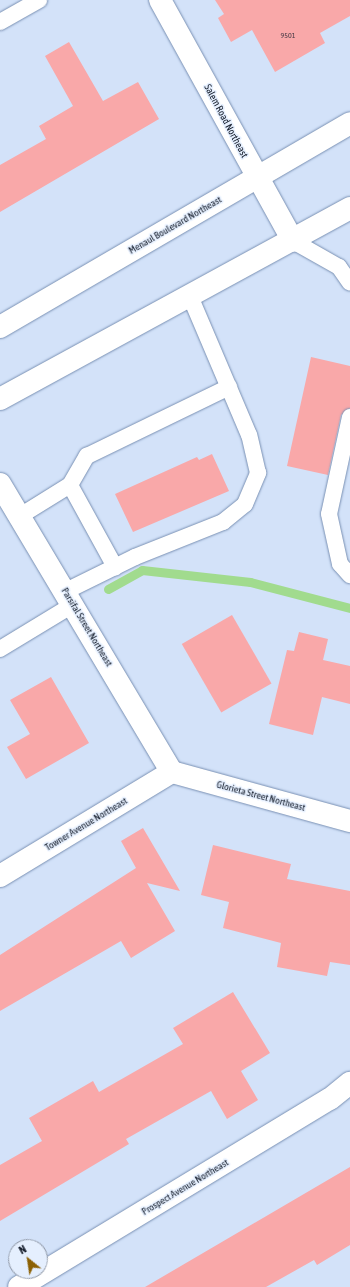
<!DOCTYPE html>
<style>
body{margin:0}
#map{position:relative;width:350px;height:1287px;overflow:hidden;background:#d3e2f9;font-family:"Asap Condensed",sans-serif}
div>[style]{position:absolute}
.stream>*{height:9px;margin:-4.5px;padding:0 4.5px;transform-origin:4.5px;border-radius:4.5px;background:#a1db8e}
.building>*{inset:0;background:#f9a8a9;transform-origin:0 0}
.roads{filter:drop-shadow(0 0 1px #7990b3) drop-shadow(0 0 1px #7990b3)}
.lane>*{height:16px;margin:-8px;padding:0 8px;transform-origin:8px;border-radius:8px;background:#fff}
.street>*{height:22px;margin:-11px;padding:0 11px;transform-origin:11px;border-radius:11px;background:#fff}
.secondary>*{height:22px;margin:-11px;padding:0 11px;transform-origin:11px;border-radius:11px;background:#fff}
span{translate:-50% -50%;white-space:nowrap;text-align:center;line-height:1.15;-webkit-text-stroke:3px #e5effe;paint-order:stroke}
.number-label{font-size:8px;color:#4b3d48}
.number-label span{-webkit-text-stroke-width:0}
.street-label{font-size:10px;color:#111927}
.north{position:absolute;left:8px;top:1239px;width:40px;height:40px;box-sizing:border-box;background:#e5effe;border:1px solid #9099a8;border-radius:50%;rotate:330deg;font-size:11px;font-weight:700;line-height:16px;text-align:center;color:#111927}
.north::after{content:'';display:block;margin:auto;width:14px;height:18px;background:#8c6104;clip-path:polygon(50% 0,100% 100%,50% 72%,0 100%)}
</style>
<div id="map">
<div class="stream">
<div style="left:108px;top:589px;width:39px;rotate:-29deg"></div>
<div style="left:142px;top:570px;width:109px;rotate:6.3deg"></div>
<div style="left:250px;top:582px;width:103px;rotate:14.6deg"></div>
</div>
<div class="building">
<div style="clip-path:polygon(215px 0,350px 0,350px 16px,320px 33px,325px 43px,275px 72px,252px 30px,231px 42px,218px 18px,224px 14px)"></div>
<div style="clip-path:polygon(69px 42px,103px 101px,138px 82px,159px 119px,0 212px,0 165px,46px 139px,39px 126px,73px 106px,45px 56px)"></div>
<div style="clip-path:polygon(311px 357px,350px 366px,350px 408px,341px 415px,328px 475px,287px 466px)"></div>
<div style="clip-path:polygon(212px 454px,229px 491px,133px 532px,115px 494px,197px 457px,199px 460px)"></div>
<div style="left:232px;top:615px;width:79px;height:58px;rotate:60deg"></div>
<div style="clip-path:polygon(299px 632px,328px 639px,323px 660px,350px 666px,350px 704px,322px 697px,313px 735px,269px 724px,287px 650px,294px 651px)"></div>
<div style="clip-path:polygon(51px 677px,89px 743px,26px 779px,7px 747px,30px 734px,10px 700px)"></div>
<div style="clip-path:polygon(143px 828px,180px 891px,147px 883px,175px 931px,131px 958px,121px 941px,0 1011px,0 955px,136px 868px,121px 841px)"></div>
<div style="clip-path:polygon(213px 845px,291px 864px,287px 879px,350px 891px,350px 965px,330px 962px,327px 976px,277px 967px,281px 943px,223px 928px,229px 902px,201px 895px)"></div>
<div style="clip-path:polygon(233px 992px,270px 1053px,241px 1071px,258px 1100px,227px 1119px,211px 1091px,126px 1139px,129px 1144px,0 1221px,0 1165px,42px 1141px,29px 1118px,93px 1081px,99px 1092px,183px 1044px,173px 1028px)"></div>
<div style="clip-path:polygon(350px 1167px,350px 1245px,317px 1265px,314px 1260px,266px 1287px,145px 1287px)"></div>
</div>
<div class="roads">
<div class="lane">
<div style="left:0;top:22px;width:45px;rotate:-29.4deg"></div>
<div style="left:293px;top:241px;width:53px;rotate:29.5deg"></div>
<div style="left:339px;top:267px;width:19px;rotate:55deg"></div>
<div style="left:350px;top:417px;width:99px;rotate:102.2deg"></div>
<div style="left:329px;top:514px;width:51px;rotate:77.6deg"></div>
<div style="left:340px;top:564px;width:15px;rotate:48deg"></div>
<div style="left:70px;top:485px;width:94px;rotate:61.2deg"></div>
<div style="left:20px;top:516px;width:59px;rotate:-31.8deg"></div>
<div style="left:70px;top:485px;width:34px;rotate:-60deg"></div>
<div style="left:87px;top:456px;width:158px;rotate:-25.9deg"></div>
<div style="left:66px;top:591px;width:77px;rotate:-26.2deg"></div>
<div style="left:135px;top:557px;width:95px;rotate:-21.7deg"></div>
<div style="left:223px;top:522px;width:28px;rotate:-39deg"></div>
<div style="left:245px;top:504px;width:34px;rotate:-67deg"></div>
<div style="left:258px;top:473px;width:39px;rotate:-103deg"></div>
<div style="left:249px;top:435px;width:151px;rotate:-113deg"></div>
<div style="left:0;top:649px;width:87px;rotate:-31.3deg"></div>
</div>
<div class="street">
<div style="left:160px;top:0;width:275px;rotate:61.1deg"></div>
<div style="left:0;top:484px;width:335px;rotate:59.2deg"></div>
<div style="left:172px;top:772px;width:185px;rotate:15.4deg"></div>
<div style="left:0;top:876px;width:201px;rotate:-31.2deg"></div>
<div style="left:19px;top:1287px;width:363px;rotate:-31.2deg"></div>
<div style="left:330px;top:1099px;width:26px;rotate:-39deg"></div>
</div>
<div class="secondary">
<div style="left:0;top:327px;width:405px;rotate:-30.2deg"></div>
<div style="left:0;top:399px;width:399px;rotate:-28.6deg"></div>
</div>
</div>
<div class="number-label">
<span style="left:288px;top:36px">9501</span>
</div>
<div class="street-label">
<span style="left:226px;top:121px;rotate:62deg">Salem Road Northeast</span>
<span style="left:175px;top:225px;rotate:-30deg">Menaul Boulevard Northeast</span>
<span style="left:87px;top:627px;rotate:59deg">Parsifal Street Northeast</span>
<span style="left:261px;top:796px;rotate:15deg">Glorieta Street Northeast</span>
<span style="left:86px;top:824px;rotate:-31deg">Towner Avenue Northeast</span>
<span style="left:185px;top:1187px;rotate:-31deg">Prospect Avenue Northeast</span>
</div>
<div class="north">N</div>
</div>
